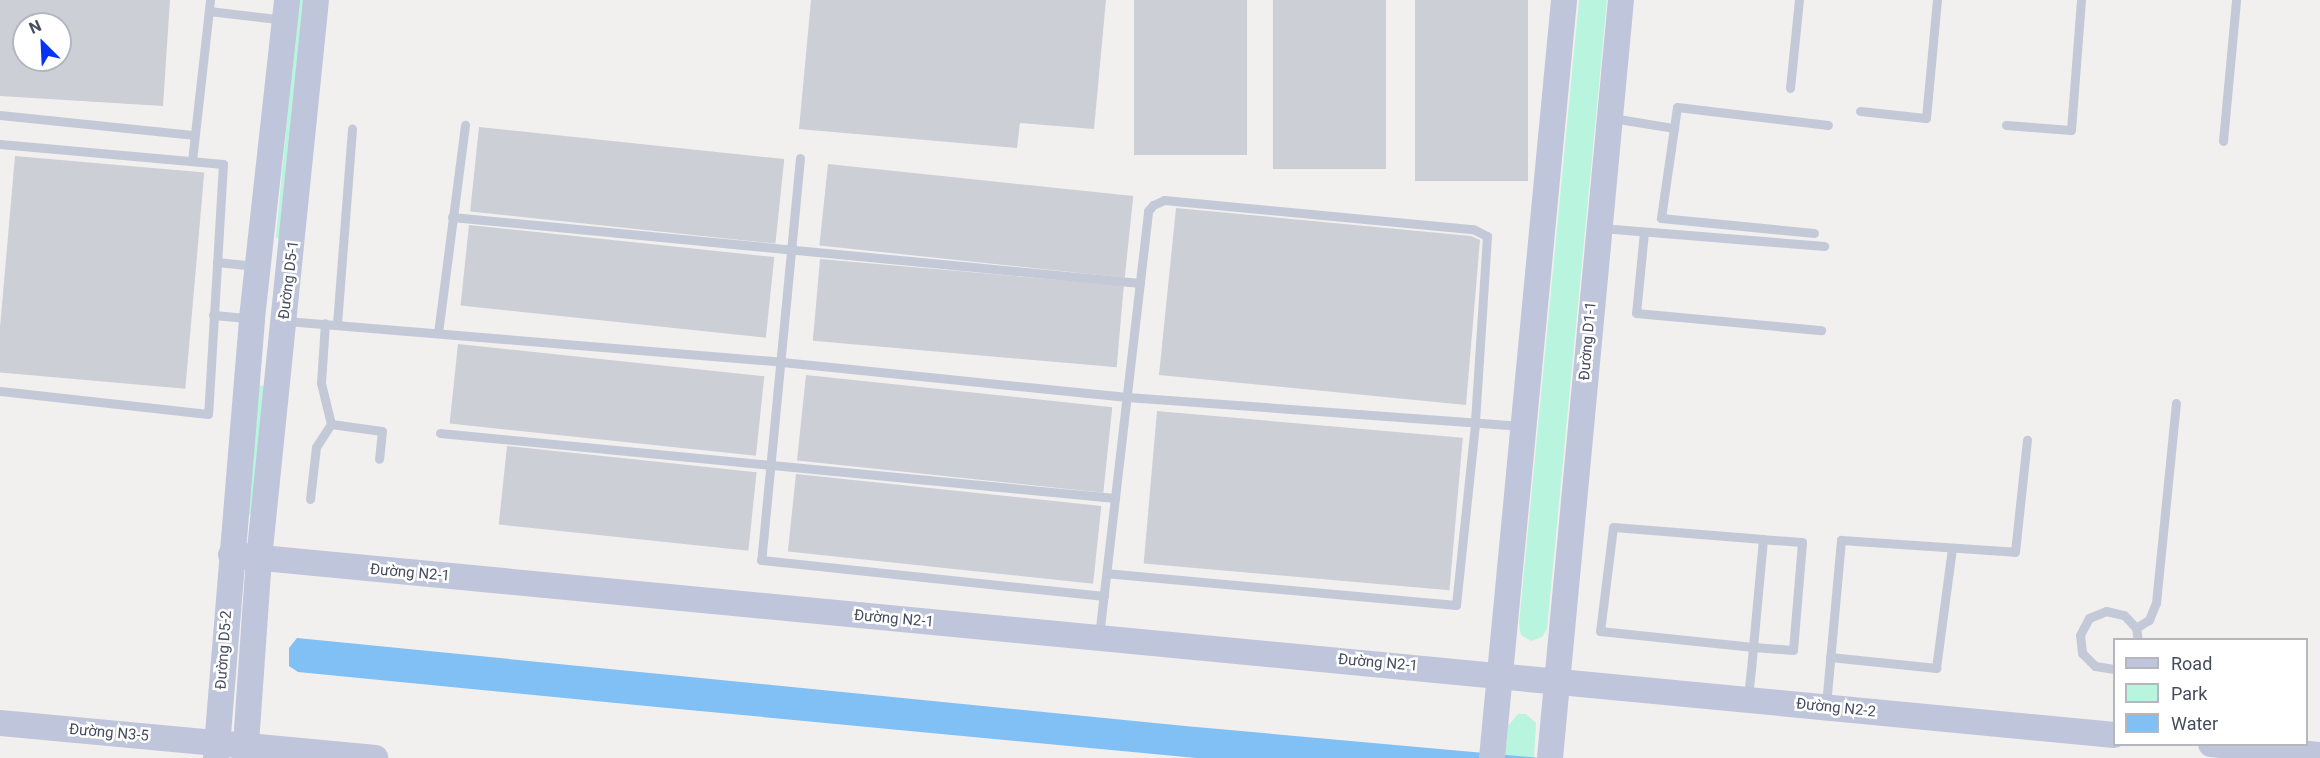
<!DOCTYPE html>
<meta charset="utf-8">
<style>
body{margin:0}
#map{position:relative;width:2320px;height:758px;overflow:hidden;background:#f2efef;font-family:Roboto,sans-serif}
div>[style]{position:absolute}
.green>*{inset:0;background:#b9f4de;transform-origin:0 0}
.water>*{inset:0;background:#81c0f5}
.building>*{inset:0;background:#cdcfd7;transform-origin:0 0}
.lane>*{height:9px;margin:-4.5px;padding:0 4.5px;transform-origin:4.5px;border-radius:4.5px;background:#c4c9d8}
.secondary>*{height:26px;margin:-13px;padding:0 13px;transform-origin:13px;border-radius:13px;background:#bfc5da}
span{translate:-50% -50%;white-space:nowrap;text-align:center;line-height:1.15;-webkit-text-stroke:5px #fff;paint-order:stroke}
.street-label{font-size:15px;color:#454c5e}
.legend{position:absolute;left:2113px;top:638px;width:195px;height:108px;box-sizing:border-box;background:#fff;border:2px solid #b5b7bf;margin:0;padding:8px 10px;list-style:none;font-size:18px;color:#454c5e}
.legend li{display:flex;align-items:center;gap:12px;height:30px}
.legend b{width:30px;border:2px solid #b5b7bf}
.north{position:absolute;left:12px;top:12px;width:60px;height:60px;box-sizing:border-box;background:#fff;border:2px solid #b5b7bf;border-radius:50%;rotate:336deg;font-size:16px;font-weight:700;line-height:24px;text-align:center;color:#454c5e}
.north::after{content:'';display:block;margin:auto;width:21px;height:27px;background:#0633f4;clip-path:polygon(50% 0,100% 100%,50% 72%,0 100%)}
</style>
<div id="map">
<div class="green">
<div style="clip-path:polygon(298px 0,307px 0,280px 240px,276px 237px)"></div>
<div style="clip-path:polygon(1579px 0,1607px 0,1547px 629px,1542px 637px,1531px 641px,1521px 635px,1519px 624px)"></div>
<div style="left:265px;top:386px;width:129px;height:6px;rotate:95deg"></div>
<div style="clip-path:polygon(1518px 714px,1526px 714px,1536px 723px,1534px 758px,1505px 758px,1508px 726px)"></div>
</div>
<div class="water">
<div style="clip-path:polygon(297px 638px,1185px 726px,1541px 758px,1196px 758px,657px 707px,298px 672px,289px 666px,289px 648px)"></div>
</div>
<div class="building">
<div style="clip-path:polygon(evenodd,0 0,170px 0,163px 106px,0 96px,0 0,24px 24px,60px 24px,60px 60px,24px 60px,24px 24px)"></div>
<div style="clip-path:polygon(811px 0,1106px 0,1094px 129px,1020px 123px,1017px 148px,799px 129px)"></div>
<div style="left:1134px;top:0;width:113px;height:155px"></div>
<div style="left:1273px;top:0;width:113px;height:169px"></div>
<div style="left:1415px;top:0;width:113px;height:181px"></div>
<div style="left:479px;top:127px;width:307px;height:85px;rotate:6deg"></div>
<div style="left:15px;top:156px;width:190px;height:217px;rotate:5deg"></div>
<div style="left:828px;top:164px;width:307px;height:82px;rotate:6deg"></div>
<div style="clip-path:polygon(1176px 208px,1471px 236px,1480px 240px,1466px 405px,1159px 375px)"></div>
<div style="left:469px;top:225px;width:307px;height:81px;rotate:6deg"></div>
<div style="left:820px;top:259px;width:305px;height:82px;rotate:5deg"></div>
<div style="left:458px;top:344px;width:308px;height:80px;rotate:6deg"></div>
<div style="left:806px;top:375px;width:308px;height:86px;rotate:6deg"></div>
<div style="left:1157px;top:411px;width:307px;height:153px;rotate:5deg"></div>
<div style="left:507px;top:446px;width:251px;height:79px;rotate:6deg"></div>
<div style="left:796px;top:474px;width:307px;height:78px;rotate:6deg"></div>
</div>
<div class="lane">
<div style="left:209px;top:11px;width:76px;rotate:6.8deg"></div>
<div style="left:1790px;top:88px;width:88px;rotate:-84.2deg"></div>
<div style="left:1860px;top:111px;width:66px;rotate:6.1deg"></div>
<div style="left:1926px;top:118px;width:119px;rotate:-84.7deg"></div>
<div style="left:0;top:115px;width:196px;rotate:5.9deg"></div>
<div style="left:1612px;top:118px;width:63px;rotate:9.2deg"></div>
<div style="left:2006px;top:125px;width:65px;rotate:4.4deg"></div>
<div style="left:2071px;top:130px;width:130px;rotate:-85.6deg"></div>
<div style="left:2223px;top:141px;width:142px;rotate:-84.7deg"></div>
<div style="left:0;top:144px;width:224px;rotate:5.1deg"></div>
<div style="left:223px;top:164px;width:250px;rotate:93.4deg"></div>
<div style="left:208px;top:414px;width:209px;rotate:-173.7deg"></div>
<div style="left:800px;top:158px;width:404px;rotate:95.5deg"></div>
<div style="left:761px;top:560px;width:345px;rotate:6deg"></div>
<div style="left:192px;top:161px;width:162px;rotate:-83.6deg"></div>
<div style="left:452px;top:217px;width:691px;rotate:5.48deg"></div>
<div style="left:1601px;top:228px;width:224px;rotate:4.6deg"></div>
<div style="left:1644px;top:232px;width:81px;rotate:95.6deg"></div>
<div style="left:1636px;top:313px;width:186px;rotate:5.3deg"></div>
<div style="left:1814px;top:233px;width:154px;rotate:-174.4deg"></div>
<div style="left:1661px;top:218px;width:112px;rotate:-81.8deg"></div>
<div style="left:1677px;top:107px;width:152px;rotate:6.8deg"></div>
<div style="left:217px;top:262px;width:39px;rotate:6deg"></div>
<div style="left:213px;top:315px;width:37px;rotate:5deg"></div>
<div style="left:286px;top:321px;width:498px;rotate:4.7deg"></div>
<div style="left:782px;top:362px;width:347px;rotate:5.8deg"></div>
<div style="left:1127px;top:397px;width:396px;rotate:4.2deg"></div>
<div style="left:337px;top:324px;width:196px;rotate:-85.6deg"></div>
<div style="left:438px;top:333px;width:210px;rotate:-82.6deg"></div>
<div style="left:331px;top:424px;width:51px;rotate:7.8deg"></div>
<div style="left:382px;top:431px;width:28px;rotate:96deg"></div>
<div style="left:440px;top:433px;width:678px;rotate:5.5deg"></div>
<div style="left:310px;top:499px;width:52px;rotate:-83.4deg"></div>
<div style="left:316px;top:447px;width:27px;rotate:-57deg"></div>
<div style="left:331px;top:424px;width:42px;rotate:-103.7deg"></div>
<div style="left:321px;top:383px;width:60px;rotate:-86.2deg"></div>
<div style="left:2136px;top:628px;width:15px;rotate:-32deg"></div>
<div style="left:2149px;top:620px;width:18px;rotate:-68deg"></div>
<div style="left:2156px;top:603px;width:201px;rotate:-84.3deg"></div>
<div style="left:1099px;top:636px;width:428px;rotate:-83.4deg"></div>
<div style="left:1148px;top:211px;width:8px;rotate:-50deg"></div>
<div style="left:1153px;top:205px;width:12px;rotate:-24deg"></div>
<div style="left:1164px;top:200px;width:310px;rotate:5.4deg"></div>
<div style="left:1473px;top:229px;width:16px;rotate:27deg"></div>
<div style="left:1487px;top:236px;width:188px;rotate:93.7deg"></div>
<div style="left:1475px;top:424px;width:182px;rotate:96deg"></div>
<div style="left:1456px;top:605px;width:350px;rotate:-174.8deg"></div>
<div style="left:1830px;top:657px;width:107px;rotate:5.9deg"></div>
<div style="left:1936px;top:668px;width:121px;rotate:-82.4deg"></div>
<div style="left:2114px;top:669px;width:19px;rotate:-171deg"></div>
<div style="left:2095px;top:666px;width:18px;rotate:-135deg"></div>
<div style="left:2082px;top:653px;width:18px;rotate:-96deg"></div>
<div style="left:2080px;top:635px;width:19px;rotate:-62deg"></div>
<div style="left:2089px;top:618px;width:18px;rotate:-22deg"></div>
<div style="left:2106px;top:611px;width:18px;rotate:13deg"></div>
<div style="left:2124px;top:615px;width:18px;rotate:47deg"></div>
<div style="left:2136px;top:628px;width:12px;rotate:81deg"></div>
<div style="left:1748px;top:697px;width:27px;rotate:-84deg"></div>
<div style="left:1751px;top:670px;width:23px;rotate:-85deg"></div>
<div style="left:1753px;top:647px;width:108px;rotate:-84.7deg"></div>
<div style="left:1763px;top:539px;width:150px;rotate:-175.4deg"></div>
<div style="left:1613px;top:527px;width:105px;rotate:97.1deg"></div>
<div style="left:1600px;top:631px;width:154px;rotate:6deg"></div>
<div style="left:1753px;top:647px;width:40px;rotate:4.3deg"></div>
<div style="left:1793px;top:650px;width:108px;rotate:-85.2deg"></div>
<div style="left:1802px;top:542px;width:39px;rotate:-176deg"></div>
<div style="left:1826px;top:705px;width:166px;rotate:-84.8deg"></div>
<div style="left:1841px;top:540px;width:174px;rotate:3.9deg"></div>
<div style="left:2015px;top:552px;width:113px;rotate:-83.9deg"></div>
</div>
<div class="secondary">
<div style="left:231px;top:555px;width:1892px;rotate:5.46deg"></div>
<div style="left:0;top:723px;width:377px;rotate:5.3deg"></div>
<div style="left:2211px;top:744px;width:110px;rotate:5.8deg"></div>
<div style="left:216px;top:758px;width:441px;rotate:-85.3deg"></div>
<div style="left:252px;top:318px;width:320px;rotate:-83.7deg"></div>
<div style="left:245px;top:758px;width:199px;rotate:-86deg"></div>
<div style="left:259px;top:559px;width:562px;rotate:-84.18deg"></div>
<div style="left:1492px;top:758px;width:761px;rotate:-84.57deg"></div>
<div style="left:1550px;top:758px;width:761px;rotate:-84.65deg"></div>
</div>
<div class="street-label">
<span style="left:289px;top:280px;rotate:-83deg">Đường D5-1</span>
<span style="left:1588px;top:341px;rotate:-85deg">Đường D1-1</span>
<span style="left:410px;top:573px;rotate:5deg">Đường N2-1</span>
<span style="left:894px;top:619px;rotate:5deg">Đường N2-1</span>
<span style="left:224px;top:650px;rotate:-86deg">Đường D5-2</span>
<span style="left:1378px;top:663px;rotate:5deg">Đường N2-1</span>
<span style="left:1836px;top:708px;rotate:6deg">Đường N2-2</span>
<span style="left:109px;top:733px;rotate:5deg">Đường N3-5</span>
</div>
<ul class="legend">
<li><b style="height:8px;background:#bfc5da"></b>Road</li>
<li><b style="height:16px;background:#b9f4de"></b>Park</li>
<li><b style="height:16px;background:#81c0f5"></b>Water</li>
</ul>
<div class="north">N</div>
</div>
